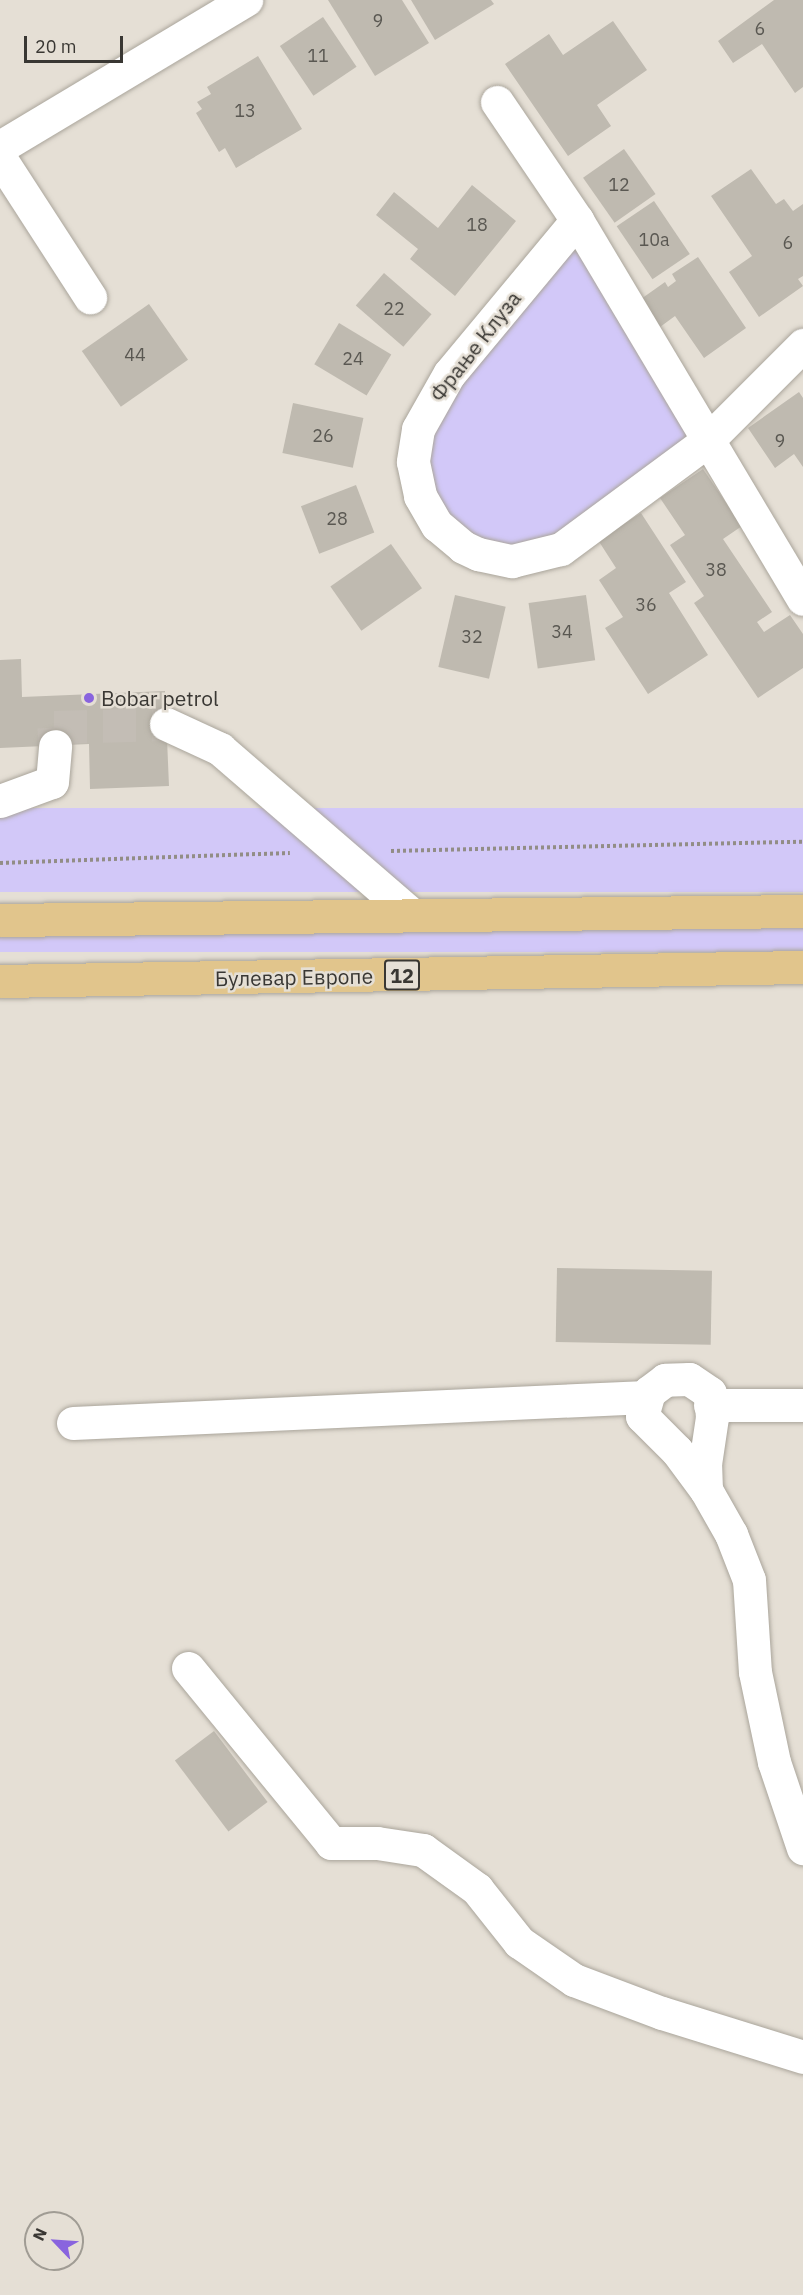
<!DOCTYPE html>
<meta charset="utf-8">
<style>
body{margin:0}
#map{position:relative;width:803px;height:2295px;overflow:hidden;background:#e5dfd5;font-family:"IBM Plex Sans",sans-serif}
div>[style]{position:absolute}
.green>*{inset:0;background:#d2c8f8;transform-origin:0 0}
.building>*{inset:0;background:#bfbab0;transform-origin:0 0}
.minor-tunnel>*{height:33px;margin-top:-16.5px;transform-origin:0;background:repeating-linear-gradient(90deg,#c3bdb5 0 33px,transparent 0 49px)}
.path>*{height:4px;margin-top:-2px;transform-origin:0;background:repeating-linear-gradient(90deg,#928d86 0 3px,transparent 0 6px)}
.roads{filter:drop-shadow(0 0 2px #aaa59b) drop-shadow(0 0 2px #aaa59b)}
.minor>*{height:33px;margin:-16.5px;padding:0 16.5px;transform-origin:16.5px;border-radius:16.5px;background:#fff}
.major>*{height:33px;margin:-16.5px;padding:0 16.5px;transform-origin:16.5px;border-radius:16.5px;background:#e1c58c}
.dots>*{width:16px;height:16px;translate:-50% -50%;box-sizing:border-box;border:3px solid #e5dfd5;border-radius:50%}
span{translate:-50% -50%;white-space:nowrap;text-align:center;line-height:1.15;-webkit-text-stroke:5px #e5dfd5;paint-order:stroke}
.number-label{font-size:18px;color:#5a5852}
.number-label span{-webkit-text-stroke-width:0}
.shield-label span{padding:2px 4px;background:#e5dfd5;border:2px solid;border-radius:4px;-webkit-text-stroke-width:0}
.shield-label{font-size:20px;color:#393733;font-weight:700}
.street-label{font-size:21px;color:#393733}
.poi-label{font-size:21px;color:#393733}
.left{translate:0 -50%;text-align:left}
.north{position:absolute;left:24px;top:2211px;width:60px;height:60px;box-sizing:border-box;background:#e5dfd5;border:2px solid #a09c94;border-radius:50%;rotate:295deg;font-size:16px;font-weight:700;line-height:24px;text-align:center;color:#393733}
.north::after{content:'';display:block;margin:auto;width:21px;height:27px;background:#8964de;clip-path:polygon(50% 0,100% 100%,50% 72%,0 100%)}
.scale{position:absolute;left:24px;top:36px;width:99px;height:27px;box-sizing:border-box;border:3px solid #393733;border-top:0;padding-left:8px;font-size:18px;line-height:21px;white-space:nowrap;color:#393733;-webkit-text-stroke:4px #e5dfd5;paint-order:stroke}
</style>
<div id="map">
<div class="green">
<div style="clip-path:polygon(576px 221px,707px 441px,561px 549px,463px 547px,414px 445px)"></div>
<div style="left:803px;top:808px;width:84px;height:803px;rotate:90deg"></div>
<div style="left:803px;top:928px;width:24px;height:803px;rotate:90deg"></div>
</div>
<div class="building">
<div style="clip-path:polygon(328px 0,402px 0,429px 43px,375px 76px)"></div>
<div style="clip-path:polygon(411px 0,491px 0,494px 4px,435px 40px)"></div>
<div style="clip-path:polygon(774px 0,803px 0,803px 87px,795px 93px,762px 44px,733px 63px,718px 41px)"></div>
<div style="left:323px;top:17px;width:60px;height:52px;rotate:56deg"></div>
<div style="clip-path:polygon(613px 21px,647px 70px,597px 105px,611px 126px,568px 156px,505px 64px,549px 34px,563px 55px)"></div>
<div style="clip-path:polygon(258px 56px,302px 129px,236px 168px,225px 148px,219px 152px,196px 113px,202px 109px,197px 102px,211px 94px,207px 87px)"></div>
<div style="left:624px;top:149px;width:55px;height:50px;rotate:55deg"></div>
<div style="clip-path:polygon(751px 169px,776px 204px,784px 199px,793px 211px,803px 204px,803px 276px,798px 279px,803px 286px,759px 317px,729px 272px,752px 256px,711px 196px)"></div>
<div style="clip-path:polygon(472px 185px,516px 221px,455px 296px,410px 259px,418px 249px,376px 215px,394px 192px,438px 228px)"></div>
<div style="left:654px;top:201px;width:64px;height:45px;rotate:56deg"></div>
<div style="clip-path:polygon(698px 257px,746px 328px,704px 358px,675px 316px,660px 327px,641px 299px,665px 282px,668px 287px,676px 281px,672px 274px)"></div>
<div style="left:384px;top:273px;width:63px;height:43px;rotate:41deg"></div>
<div style="left:149px;top:304px;width:68px;height:82px;rotate:55deg"></div>
<div style="left:339px;top:323px;width:61px;height:48px;rotate:31deg"></div>
<div style="clip-path:polygon(799px 392px,803px 398px,803px 467px,794px 454px,775px 468px,748px 428px)"></div>
<div style="left:293px;top:403px;width:72px;height:51px;rotate:12deg"></div>
<div style="clip-path:polygon(703px 469px,742px 526px,723px 539px,772px 612px,757px 622px,764px 632px,790px 615px,803px 634px,803px 668px,758px 698px,694px 603px,704px 596px,670px 545px,685px 535px,660px 498px)"></div>
<div style="left:356px;top:485px;width:51px;height:59px;rotate:69deg"></div>
<div style="clip-path:polygon(641px 513px,686px 582px,669px 593px,708px 655px,648px 694px,605px 628px,623px 617px,599px 580px,616px 568px,598px 540px)"></div>
<div style="left:391px;top:544px;width:54px;height:74px;rotate:55deg"></div>
<div style="left:455px;top:595px;width:52px;height:74px;rotate:13deg"></div>
<div style="left:586px;top:595px;width:66px;height:58px;rotate:82deg"></div>
<div style="clip-path:polygon(21px 659px,22px 697px,165px 691px,169px 786px,90px 789px,89px 744px,0 748px,0 660px)"></div>
<div style="left:557px;top:1268px;width:155px;height:74px;rotate:1deg"></div>
<div style="left:214px;top:1731px;width:89px;height:49px;rotate:53deg"></div>
</div>
<div class="minor-tunnel">
<div style="left:55px;top:746px;width:19px;rotate:-93deg"></div>
<div style="left:54px;top:727px;width:112px;rotate:-1.5deg"></div>
</div>
<div class="path">
<div style="left:391px;top:851px;width:412px;rotate:-1.3deg"></div>
<div style="left:0;top:863px;width:290px;rotate:-2deg"></div>
</div>
<div class="roads">
<div class="minor">
<div style="left:497px;top:102px;width:143px;rotate:55.9deg"></div>
<div style="left:577px;top:220px;width:441px;rotate:59.2deg"></div>
<div style="left:0;top:147px;width:287px;rotate:-30.9deg"></div>
<div style="left:0;top:158px;width:166px;rotate:57.1deg"></div>
<div style="left:577px;top:220px;width:200px;rotate:129.7deg"></div>
<div style="left:449px;top:374px;width:63px;rotate:119.4deg"></div>
<div style="left:418px;top:429px;width:33px;rotate:99deg"></div>
<div style="left:413px;top:462px;width:35px;rotate:78deg"></div>
<div style="left:420px;top:496px;width:34px;rotate:60deg"></div>
<div style="left:437px;top:525px;width:34px;rotate:40deg"></div>
<div style="left:463px;top:547px;width:17px;rotate:25deg"></div>
<div style="left:478px;top:554px;width:35px;rotate:12deg"></div>
<div style="left:512px;top:561px;width:50px;rotate:-13.8deg"></div>
<div style="left:561px;top:549px;width:182px;rotate:-36.5deg"></div>
<div style="left:707px;top:441px;width:136px;rotate:-45deg"></div>
<div style="left:166px;top:724px;width:60px;rotate:24.8deg"></div>
<div style="left:220px;top:749px;width:252px;rotate:40.8deg"></div>
<div style="left:0;top:801px;width:55px;rotate:-20.1deg"></div>
<div style="left:52px;top:782px;width:36px;rotate:-85deg"></div>
<div style="left:710px;top:1405px;width:93px"></div>
<div style="left:73px;top:1423px;width:574px;rotate:-2.6deg"></div>
<div style="left:706px;top:1490px;width:26px;rotate:-92deg"></div>
<div style="left:705px;top:1464px;width:48px;rotate:-81.5deg"></div>
<div style="left:712px;top:1417px;width:24px;rotate:-95deg"></div>
<div style="left:710px;top:1393px;width:25px;rotate:-146deg"></div>
<div style="left:689px;top:1379px;width:24px;rotate:178deg"></div>
<div style="left:665px;top:1380px;width:20px;rotate:143deg"></div>
<div style="left:649px;top:1392px;width:25px;rotate:106deg"></div>
<div style="left:642px;top:1416px;width:49px;rotate:45deg"></div>
<div style="left:677px;top:1451px;width:49px;rotate:53.4deg"></div>
<div style="left:706px;top:1490px;width:51px;rotate:60.4deg"></div>
<div style="left:731px;top:1534px;width:49px;rotate:68.6deg"></div>
<div style="left:749px;top:1580px;width:92px;rotate:86.3deg"></div>
<div style="left:755px;top:1672px;width:92px;rotate:78.1deg"></div>
<div style="left:774px;top:1762px;width:91px;rotate:71.4deg"></div>
<div style="left:188px;top:1668px;width:226px;rotate:50.7deg"></div>
<div style="left:331px;top:1843px;width:46px"></div>
<div style="left:377px;top:1843px;width:47px;rotate:8.7deg"></div>
<div style="left:423px;top:1850px;width:67px;rotate:35.8deg"></div>
<div style="left:477px;top:1889px;width:68px;rotate:51.6deg"></div>
<div style="left:519px;top:1942px;width:67px;rotate:34.6deg"></div>
<div style="left:574px;top:1980px;width:94px;rotate:20.6deg"></div>
<div style="left:662px;top:2013px;width:148px;rotate:17.3deg"></div>
</div>
<div class="major">
<div style="left:0;top:920px;width:803px;rotate:-0.64deg"></div>
<div style="left:0;top:981px;width:803px;rotate:-1deg"></div>
</div>
</div>
<div class="dots">
<div style="left:89px;top:698px;background:#8964de"></div>
</div>
<div class="number-label">
<span style="left:378px;top:21px">9</span>
<span style="left:760px;top:29px">6</span>
<span style="left:318px;top:56px">11</span>
<span style="left:245px;top:111px">13</span>
<span style="left:619px;top:185px">12</span>
<span style="left:477px;top:225px">18</span>
<span style="left:654px;top:240px">10a</span>
<span style="left:788px;top:243px">6</span>
<span style="left:394px;top:309px">22</span>
<span style="left:135px;top:355px">44</span>
<span style="left:353px;top:359px">24</span>
<span style="left:323px;top:436px">26</span>
<span style="left:780px;top:441px">9</span>
<span style="left:337px;top:519px">28</span>
<span style="left:716px;top:570px">38</span>
<span style="left:646px;top:605px">36</span>
<span style="left:562px;top:632px">34</span>
<span style="left:472px;top:637px">32</span>
</div>
<div class="shield-label">
<span style="left:402px;top:975px">12</span>
</div>
<div class="street-label">
<span style="left:475px;top:346px;rotate:-52deg">Фрање Клуза</span>
<span style="left:294px;top:977px;rotate:-1deg">Булевар Европе</span>
</div>
<div class="poi-label">
<span class="left" style="left:101px;top:698px">Bobar petrol</span>
</div>
<div class="north">N</div>
<div class="scale">20 m</div>
</div>
